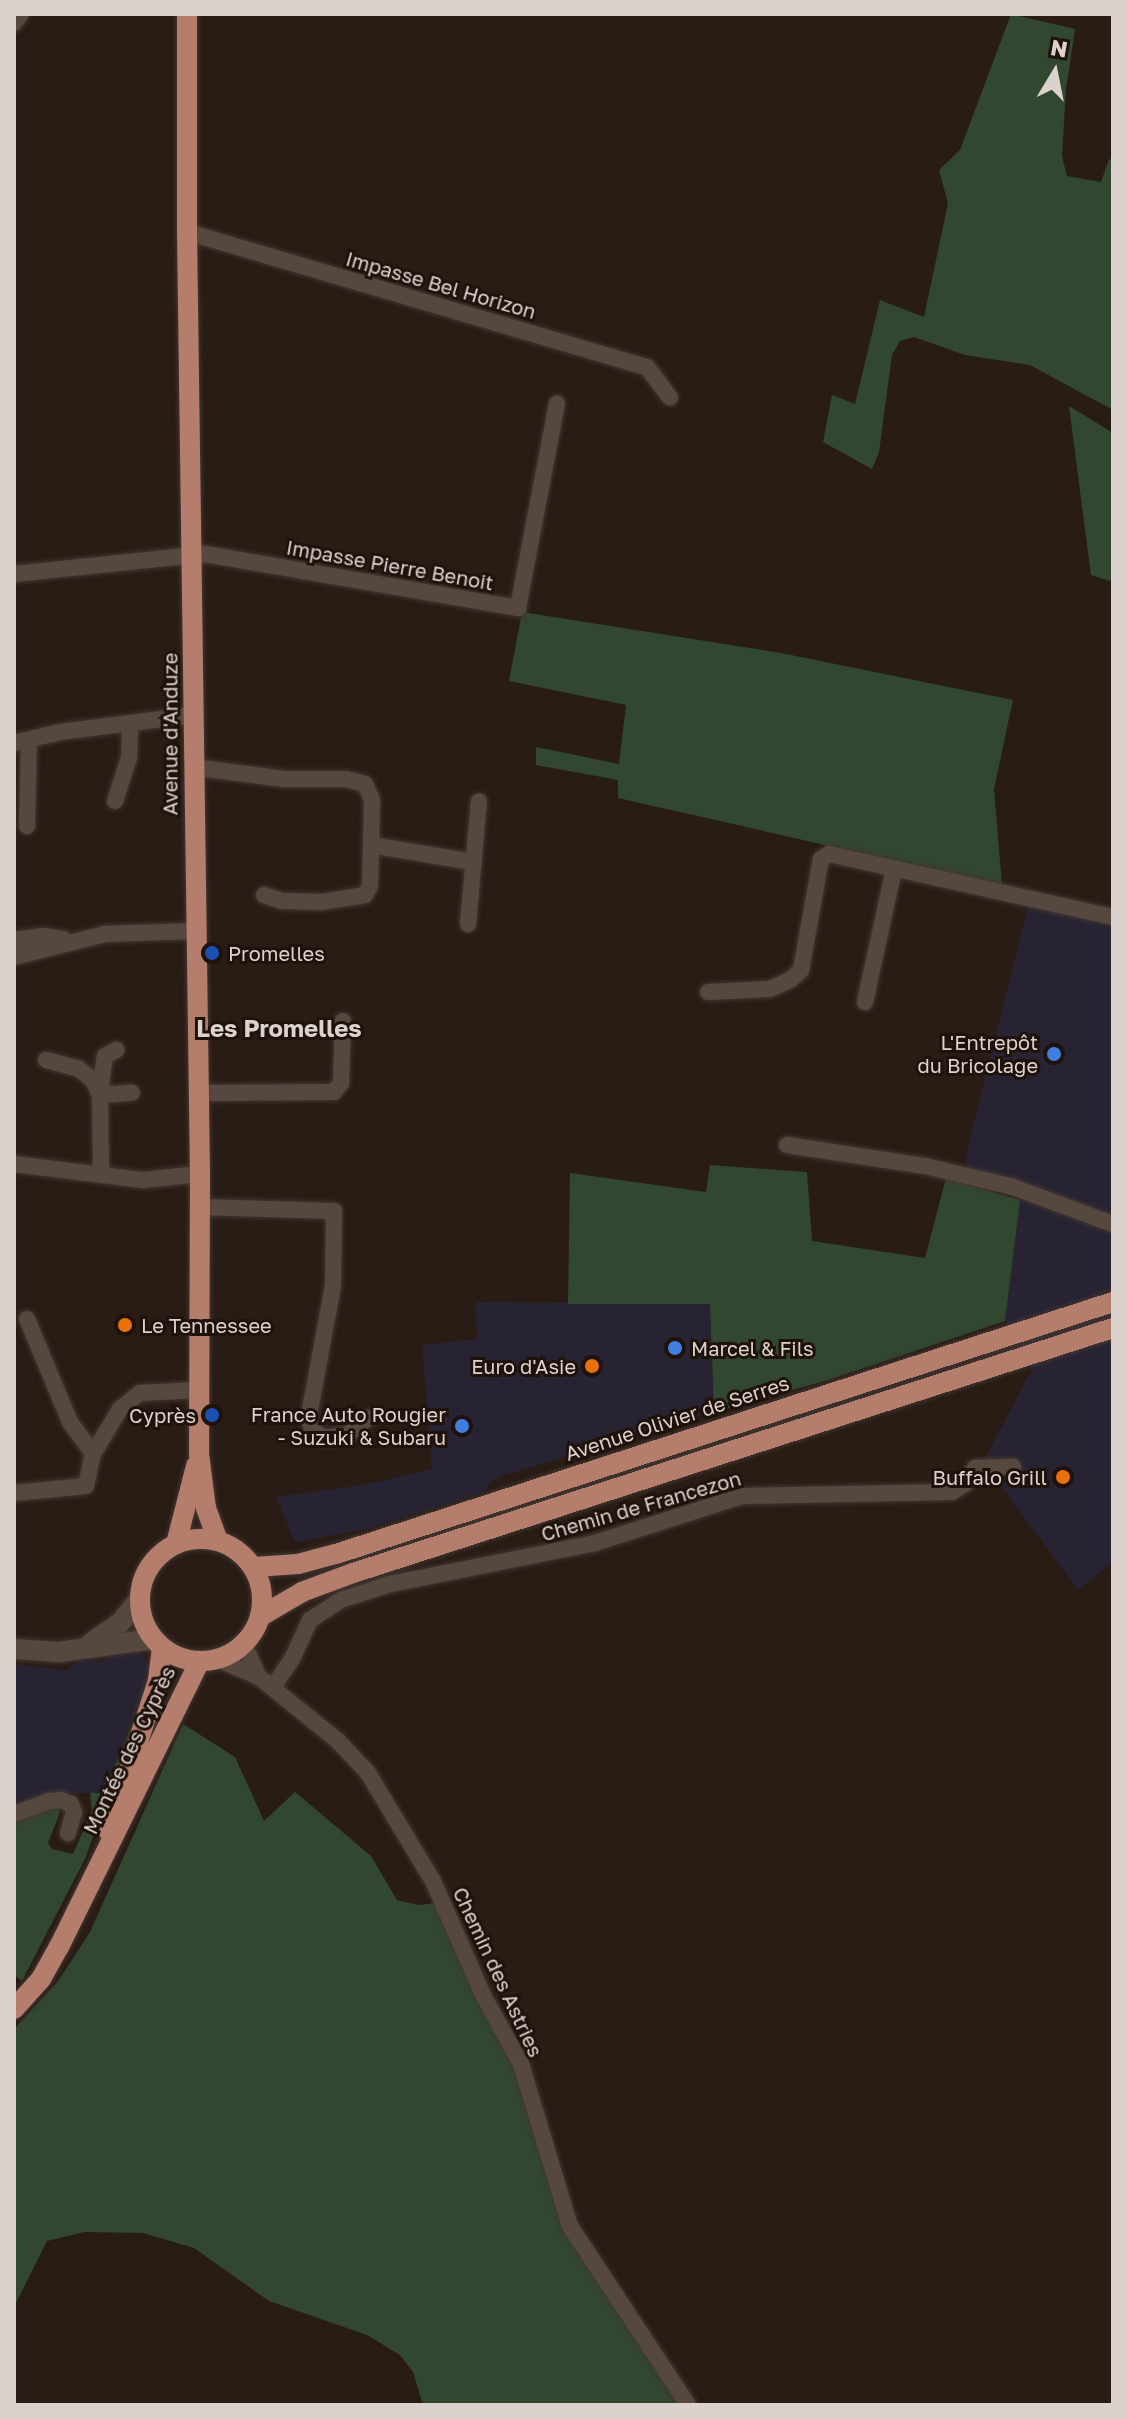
<!DOCTYPE html>
<meta charset="utf-8">
<style>
body{margin:0}
#map{position:relative;width:1127px;height:2419px;overflow:hidden;background:#291c14;font-family:"Golos Text",sans-serif}
div>[style]{position:absolute}
.commercial>*{inset:0;background:#282333}
.green>*{inset:0;background:#32472f}
.roads{filter:drop-shadow(0 0 2px #423733) drop-shadow(0 0 2px #423733)}
.minor>*{height:16px;margin:-8px;padding:0 8px;transform-origin:8px;border-radius:8px;background:#57483f}
.tertiary>*{height:20px;margin:-10px;padding:0 10px;transform-origin:10px;border-radius:10px;background:#57483f}
.primary>*{height:20px;margin:-10px;padding:0 10px;transform-origin:10px;border-radius:10px;background:#b57d6b}
.primary>.ring{margin:-10px;padding:0;box-sizing:content-box;background:none;border:20px solid #b57d6b;border-radius:50%}
.dots>*{width:22px;height:22px;translate:-50% -50%;box-sizing:border-box;border:4px solid #1f120b;border-radius:50%}
span{translate:-50% -50%;white-space:nowrap;text-align:center;line-height:1.15;-webkit-text-stroke:6px #1f120b;paint-order:stroke}
.street-label{font-size:20px;color:#dcd2cd}
.poi-label{font-size:20px;color:#dcd2cd}
.left{translate:0 -50%;text-align:left}
.right{translate:-100% -50%;text-align:right}
.quarter-label{font-size:24px;color:#dcd2cd;font-weight:700}
.frame{position:absolute;inset:0;border:16px solid #dcd2cd;pointer-events:none}
.north{position:absolute;left:1015px;top:32px;width:80px;height:80px;-webkit-text-stroke:6px #1f120b;paint-order:stroke;rotate:10deg;font-size:22px;font-weight:700;line-height:32px;text-align:center;color:#dcd2cd}
.north::after{content:'';display:block;margin:auto;width:28px;height:36px;background:#dcd2cd;clip-path:polygon(50% 0,100% 100%,50% 72%,0 100%)}
</style>
<div id="map">
<div class="commercial">
<div style="clip-path:polygon(1028px 906px,1113px 925px,1113px 1562px,1078px 1590px,983px 1462px,1032px 1369px,1005px 1321px,1021px 1185px,967px 1168px,966px 1154px)"></div>
<div style="clip-path:polygon(475px 1302px,710px 1304px,714px 1412px,505px 1475px,492px 1481px,484px 1492px,367px 1529px,295px 1542px,276px 1497px,363px 1485px,432px 1469px,422px 1345px,477px 1339px)"></div>
<div style="clip-path:polygon(124px 1650px,136px 1651px,145px 1657px,151px 1672px,103px 1793px,57px 1793px,14px 1809px,14px 1664px,67px 1670px,81px 1659px,101px 1662px)"></div>
</div>
<div class="green">
<div style="clip-path:polygon(1011px 14px,1075px 29px,1066px 89px,1062px 156px,1067px 176px,1101px 182px,1109px 159px,1113px 160px,1113px 410px,1030px 365px,965px 355px,914px 337px,900px 341px,892px 355px,879px 452px,872px 469px,823px 442px,832px 395px,855px 404px,880px 300px,924px 317px,948px 203px,939px 170px,960px 150px)"></div>
<div style="clip-path:polygon(1069px 406px,1113px 433px,1113px 582px,1091px 575px)"></div>
<div style="clip-path:polygon(522px 612px,781px 653px,1013px 700px,994px 789px,1002px 885px,618px 798px,618px 780px,536px 765px,536px 747px,619px 764px,626px 705px,509px 681px)"></div>
<div style="clip-path:polygon(710px 1165px,807px 1172px,812px 1241px,925px 1258px,946px 1178px,1020px 1200px,1005px 1321px,828px 1380px,714px 1412px,710px 1304px,568px 1304px,570px 1173px,706px 1192px)"></div>
<div style="clip-path:polygon(140px 1706px,85px 1859px,22px 1981px,14px 1975px,14px 1817px,55px 1806px,60px 1812px,48px 1843px,52px 1849px,73px 1854px,92px 1810px,90px 1793px,103px 1793px)"></div>
<div style="clip-path:polygon(183px 1724px,235px 1757px,264px 1821px,295px 1792px,371px 1856px,397px 1900px,418px 1905px,438px 1903px,512px 2058px,568px 2237px,679px 2405px,426px 2405px,422px 2402px,413px 2372px,400px 2355px,367px 2335px,269px 2301px,194px 2248px,143px 2233px,84px 2232px,47px 2241px,14px 2307px,14px 2029px,58px 1981px,90px 1932px)"></div>
</div>
<div class="roads">
<div class="minor">
<div style="left:14px;top:23px;width:11px;rotate:-52deg"></div>
<div style="left:187px;top:232px;width:479px;rotate:16.4deg"></div>
<div style="left:647px;top:367px;width:38px;rotate:53deg"></div>
<div style="left:14px;top:574px;width:192px;rotate:-6deg"></div>
<div style="left:205px;top:554px;width:318px;rotate:9.8deg"></div>
<div style="left:518px;top:608px;width:208px;rotate:-79.2deg"></div>
<div style="left:14px;top:743px;width:47px;rotate:-13.4deg"></div>
<div style="left:60px;top:732px;width:134px;rotate:-7.3deg"></div>
<div style="left:193px;top:767px;width:92px;rotate:7.5deg"></div>
<div style="left:284px;top:779px;width:62px"></div>
<div style="left:346px;top:779px;width:20px;rotate:15deg"></div>
<div style="left:365px;top:784px;width:17px;rotate:66deg"></div>
<div style="left:372px;top:800px;width:86px;rotate:91.3deg"></div>
<div style="left:370px;top:886px;width:10px;rotate:119deg"></div>
<div style="left:365px;top:895px;width:44px;rotate:170.8deg"></div>
<div style="left:322px;top:902px;width:40px;rotate:-178.6deg"></div>
<div style="left:282px;top:901px;width:19px;rotate:-162deg"></div>
<div style="left:115px;top:801px;width:45px;rotate:-72deg"></div>
<div style="left:129px;top:758px;width:34px;rotate:-88deg"></div>
<div style="left:27px;top:826px;width:86px;rotate:-88.7deg"></div>
<div style="left:371px;top:845px;width:103px;rotate:9.5deg"></div>
<div style="left:468px;top:924px;width:123px;rotate:-84.9deg"></div>
<div style="left:14px;top:940px;width:30px;rotate:-8deg"></div>
<div style="left:44px;top:936px;width:20px;rotate:9deg"></div>
<div style="left:14px;top:957px;width:94px;rotate:-14.2deg"></div>
<div style="left:105px;top:934px;width:90px;rotate:-1.9deg"></div>
<div style="left:708px;top:992px;width:62px;rotate:-2.8deg"></div>
<div style="left:770px;top:989px;width:22px;rotate:-24deg"></div>
<div style="left:790px;top:980px;width:15px;rotate:-42deg"></div>
<div style="left:801px;top:970px;width:113px;rotate:-79.8deg"></div>
<div style="left:821px;top:859px;width:9px;rotate:-32deg"></div>
<div style="left:829px;top:854px;width:291px;rotate:12.5deg"></div>
<div style="left:865px;top:1002px;width:136px;rotate:-77.7deg"></div>
<div style="left:46px;top:1060px;width:34px;rotate:15deg"></div>
<div style="left:79px;top:1069px;width:18px;rotate:38deg"></div>
<div style="left:93px;top:1080px;width:17px;rotate:65deg"></div>
<div style="left:100px;top:1095px;width:32px;rotate:-4deg"></div>
<div style="left:197px;top:1093px;width:137px;rotate:-0.4deg"></div>
<div style="left:334px;top:1092px;width:11px;rotate:-52deg"></div>
<div style="left:341px;top:1083px;width:62px;rotate:-88.2deg"></div>
<div style="left:787px;top:1145px;width:140px;rotate:8.7deg"></div>
<div style="left:925px;top:1166px;width:90px;rotate:13.4deg"></div>
<div style="left:1013px;top:1187px;width:107px;rotate:20.3deg"></div>
<div style="left:14px;top:1164px;width:130px;rotate:7.1deg"></div>
<div style="left:143px;top:1180px;width:57px;rotate:-6deg"></div>
<div style="left:101px;top:1173px;width:78px;rotate:-90.7deg"></div>
<div style="left:100px;top:1095px;width:39px;rotate:-83deg"></div>
<div style="left:105px;top:1056px;width:13px;rotate:-29deg"></div>
<div style="left:200px;top:1207px;width:134px;rotate:1.7deg"></div>
<div style="left:334px;top:1211px;width:75px;rotate:90.8deg"></div>
<div style="left:333px;top:1286px;width:132px;rotate:100.5deg"></div>
<div style="left:309px;top:1416px;width:14px;rotate:78deg"></div>
<div style="left:312px;top:1430px;width:15px;rotate:32deg"></div>
<div style="left:325px;top:1438px;width:22px;rotate:-8deg"></div>
<div style="left:347px;top:1435px;width:27px;rotate:-39deg"></div>
<div style="left:27px;top:1319px;width:112px;rotate:67.3deg"></div>
<div style="left:70px;top:1422px;width:39px;rotate:54deg"></div>
<div style="left:14px;top:1493px;width:72px;rotate:-5.6deg"></div>
<div style="left:86px;top:1486px;width:33px;rotate:-78deg"></div>
<div style="left:93px;top:1454px;width:52px;rotate:-59deg"></div>
<div style="left:120px;top:1409px;width:26px;rotate:-39deg"></div>
<div style="left:140px;top:1393px;width:59px;rotate:-2.9deg"></div>
<div style="left:244px;top:1644px;width:36px;rotate:66deg"></div>
<div style="left:217px;top:1659px;width:46px;rotate:23.2deg"></div>
<div style="left:259px;top:1677px;width:102px;rotate:39deg"></div>
<div style="left:338px;top:1741px;width:44px;rotate:46.8deg"></div>
<div style="left:368px;top:1773px;width:126px;rotate:59deg"></div>
<div style="left:433px;top:1881px;width:124px;rotate:66.3deg"></div>
<div style="left:483px;top:1995px;width:79px;rotate:61.2deg"></div>
<div style="left:521px;top:2064px;width:169px;rotate:73.2deg"></div>
<div style="left:570px;top:2226px;width:214px;rotate:56.6deg"></div>
<div style="left:273px;top:1687px;width:36px;rotate:-56deg"></div>
<div style="left:293px;top:1657px;width:41px;rotate:-65.3deg"></div>
<div style="left:310px;top:1620px;width:37px;rotate:-33deg"></div>
<div style="left:341px;top:1600px;width:52px;rotate:-18.1deg"></div>
<div style="left:390px;top:1584px;width:209px;rotate:-11.3deg"></div>
<div style="left:595px;top:1543px;width:154px;rotate:-17.7deg"></div>
<div style="left:742px;top:1496px;width:210px;rotate:-1.1deg"></div>
<div style="left:952px;top:1492px;width:15px;rotate:-32deg"></div>
<div style="left:965px;top:1484px;width:19px;rotate:-58deg"></div>
<div style="left:975px;top:1468px;width:38px;rotate:-2deg"></div>
<div style="left:14px;top:1814px;width:37px;rotate:-20deg"></div>
<div style="left:49px;top:1801px;width:12px;rotate:-5deg"></div>
<div style="left:61px;top:1800px;width:11px;rotate:22deg"></div>
<div style="left:71px;top:1804px;width:9px;rotate:69deg"></div>
<div style="left:74px;top:1812px;width:22px;rotate:106deg"></div>
</div>
<div class="tertiary">
<div style="left:91px;top:1643px;width:35px;rotate:-35deg"></div>
<div style="left:120px;top:1623px;width:32px;rotate:-51deg"></div>
<div style="left:14px;top:1649px;width:45px;rotate:3.8deg"></div>
<div style="left:59px;top:1652px;width:96px;rotate:-7.8deg"></div>
</div>
<div class="primary">
<div style="left:187px;top:14px;width:218px;rotate:90deg"></div>
<div style="left:187px;top:232px;width:942px;rotate:89.21deg"></div>
<div style="left:200px;top:1174px;width:280px;rotate:90.2deg"></div>
<div style="left:199px;top:1454px;width:54px;rotate:82.6deg"></div>
<div style="left:206px;top:1508px;width:35px;rotate:70deg"></div>
<div class="ring" style="left:140px;top:1539px;width:102px;height:102px"></div>
<div style="left:176px;top:1544px;width:81px;rotate:-75.6deg"></div>
<div style="left:254px;top:1567px;width:44px;rotate:-3.9deg"></div>
<div style="left:298px;top:1564px;width:39px;rotate:-15deg"></div>
<div style="left:336px;top:1554px;width:817px;rotate:-17.97deg"></div>
<div style="left:261px;top:1616px;width:48px;rotate:-30.3deg"></div>
<div style="left:302px;top:1592px;width:54px;rotate:-20.4deg"></div>
<div style="left:353px;top:1573px;width:799px;rotate:-17.87deg"></div>
<div style="left:109px;top:1832px;width:160px;rotate:-72.1deg"></div>
<div style="left:158px;top:1680px;width:32px;rotate:-83deg"></div>
<div style="left:14px;top:2009px;width:40px;rotate:-48deg"></div>
<div style="left:41px;top:1979px;width:37px;rotate:-61deg"></div>
<div style="left:59px;top:1947px;width:319px;rotate:-63.8deg"></div>
</div>
</div>
<div class="dots">
<div style="left:212px;top:953px;background:#1a4fb4"></div>
<div style="left:1054px;top:1054px;background:#3f7fe0"></div>
<div style="left:125px;top:1325px;background:#e8710a"></div>
<div style="left:675px;top:1348px;background:#3f7fe0"></div>
<div style="left:592px;top:1366px;background:#e8710a"></div>
<div style="left:212px;top:1415px;background:#1a4fb4"></div>
<div style="left:462px;top:1426px;background:#3f7fe0"></div>
<div style="left:1063px;top:1477px;background:#e8710a"></div>
</div>
<div class="street-label">
<span style="left:441px;top:285px;rotate:16deg">Impasse Bel Horizon</span>
<span style="left:390px;top:565px;rotate:10deg">Impasse Pierre Benoit</span>
<span style="left:170px;top:734px;rotate:-90deg">Avenue d'Anduze</span>
<span style="left:677px;top:1418px;rotate:-18deg">Avenue Olivier de Serres</span>
<span style="left:641px;top:1506px;rotate:-16deg">Chemin de Francezon</span>
<span style="left:129px;top:1750px;rotate:-64deg">Montée des Cyprès</span>
<span style="left:498px;top:1972px;rotate:65deg">Chemin des Astries</span>
</div>
<div class="poi-label">
<span class="left" style="left:228px;top:953px">Promelles</span>
<span class="right" style="left:1038px;top:1054px">L'Entrepôt<br>du Bricolage</span>
<span class="left" style="left:141px;top:1325px">Le Tennessee</span>
<span class="left" style="left:691px;top:1348px">Marcel &amp; Fils</span>
<span class="right" style="left:576px;top:1366px">Euro d'Asie</span>
<span class="right" style="left:446px;top:1426px">France Auto Rougier<br>- Suzuki &amp; Subaru</span>
<span class="right" style="left:196px;top:1415px">Cyprès</span>
<span class="right" style="left:1047px;top:1477px">Buffalo Grill</span>
</div>
<div class="quarter-label">
<span style="left:279px;top:1028px">Les Promelles</span>
</div>
<div class="frame"></div>
<div class="north">N</div>
</div>
